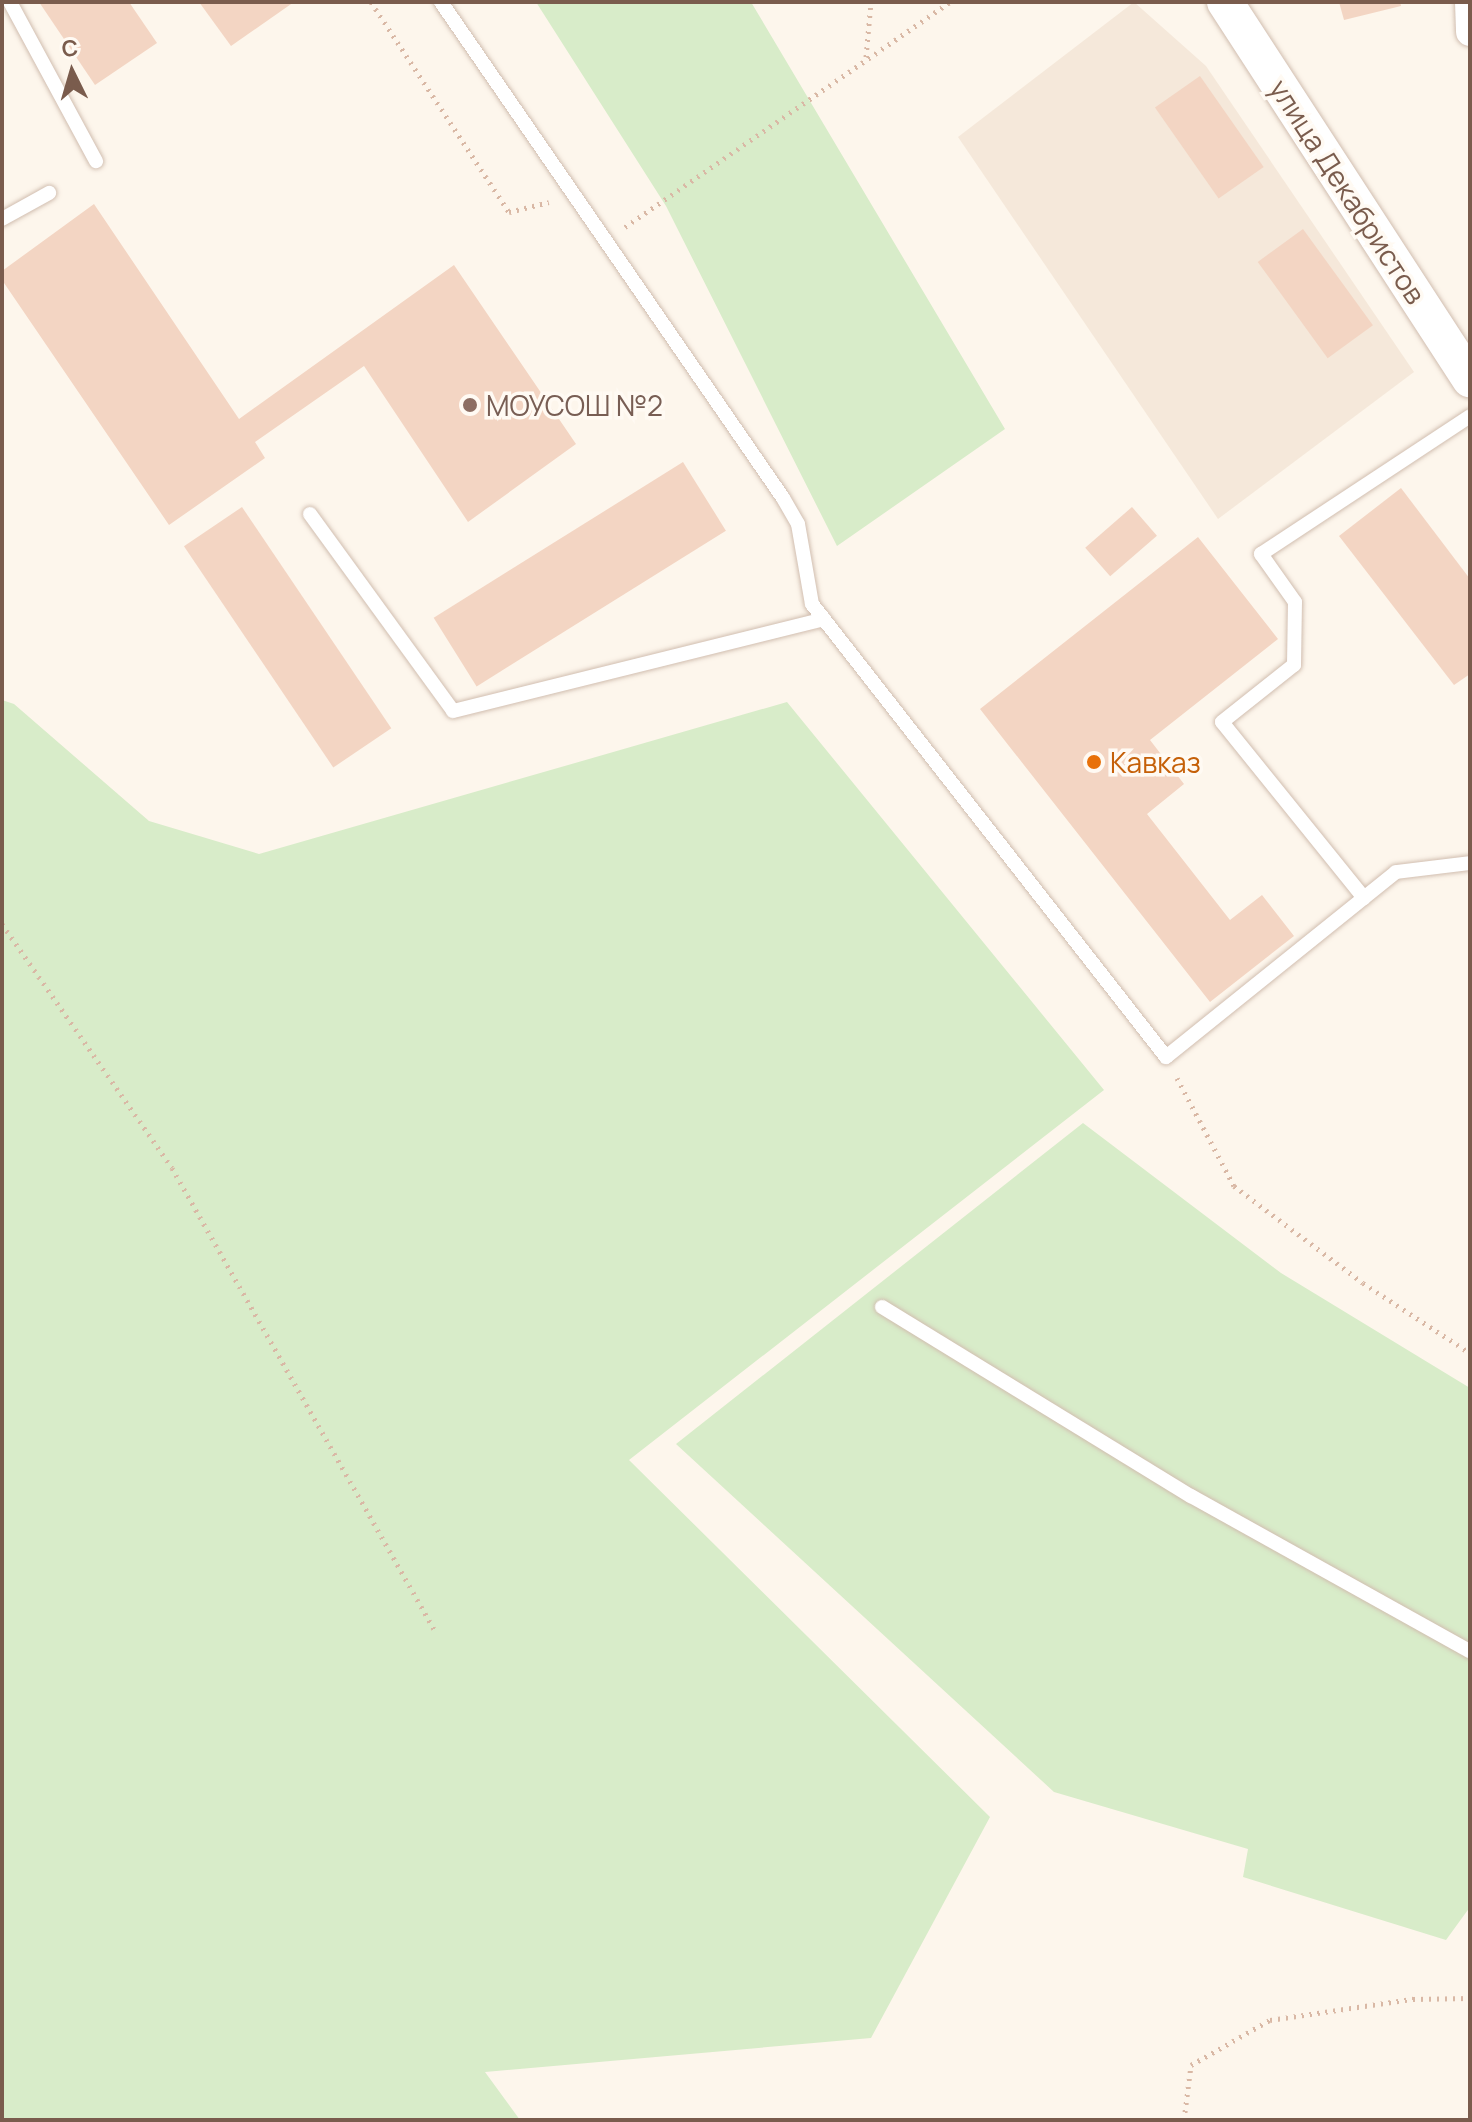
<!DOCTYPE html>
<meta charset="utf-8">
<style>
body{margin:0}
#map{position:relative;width:1472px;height:2122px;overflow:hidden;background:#fdf6ec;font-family:Manrope,sans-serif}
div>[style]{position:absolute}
.residential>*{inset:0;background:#f5e8da}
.green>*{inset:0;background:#d8ecc9}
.building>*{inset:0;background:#f3d5c3;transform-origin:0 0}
.path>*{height:5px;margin-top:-2.5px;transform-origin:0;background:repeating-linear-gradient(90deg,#d9b8a5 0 2px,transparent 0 8px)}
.roads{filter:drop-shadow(0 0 2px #d1beb0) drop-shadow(0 0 2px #d1beb0)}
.service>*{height:14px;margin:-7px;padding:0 7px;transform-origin:7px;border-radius:7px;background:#fff}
.minor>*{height:28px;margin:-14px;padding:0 14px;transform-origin:14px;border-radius:14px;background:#fff}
.tertiary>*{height:36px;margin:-18px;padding:0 18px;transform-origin:18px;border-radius:18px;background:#fff}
.dots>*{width:22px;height:22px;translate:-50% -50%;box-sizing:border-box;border:4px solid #fffaf3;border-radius:50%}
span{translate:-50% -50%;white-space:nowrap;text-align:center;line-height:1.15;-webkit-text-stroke:7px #fffaf3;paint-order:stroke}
.street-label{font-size:28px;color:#7a5c4d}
.education-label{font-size:28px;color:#785e54}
.left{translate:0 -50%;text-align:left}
.food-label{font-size:28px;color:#c56008}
.frame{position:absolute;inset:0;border:4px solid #7a5c4d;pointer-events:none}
.north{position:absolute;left:32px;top:32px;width:80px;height:80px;-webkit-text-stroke:6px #fffaf3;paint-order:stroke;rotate:355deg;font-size:22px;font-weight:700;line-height:32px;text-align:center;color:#7a5c4d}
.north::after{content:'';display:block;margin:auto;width:28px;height:36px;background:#7a5c4d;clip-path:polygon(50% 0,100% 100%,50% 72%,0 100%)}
</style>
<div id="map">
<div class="residential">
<div style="clip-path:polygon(1134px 2px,1206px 66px,1414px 372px,1218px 519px,958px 137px)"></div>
</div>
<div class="green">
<div style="clip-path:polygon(536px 2px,751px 2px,1005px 429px,837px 546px,666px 206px)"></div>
<div style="clip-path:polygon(2px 700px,14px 704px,149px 821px,259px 854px,787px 702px,1104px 1090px,629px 1460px,990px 1817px,871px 2038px,485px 2072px,520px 2120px,2px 2120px)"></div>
<div style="clip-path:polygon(1083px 1123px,1281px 1273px,1470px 1388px,1470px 1907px,1446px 1940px,1243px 1877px,1248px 1849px,1054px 1792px,676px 1444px)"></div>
</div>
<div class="building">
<div style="clip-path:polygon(39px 2px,129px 2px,157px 43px,95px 85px)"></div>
<div style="clip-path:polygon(199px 2px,294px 2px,231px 46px)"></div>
<div style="clip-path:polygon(1339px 2px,1400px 2px,1401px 6px,1344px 20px)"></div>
<div style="left:1200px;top:76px;width:111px;height:55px;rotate:55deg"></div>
<div style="clip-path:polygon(94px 204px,239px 419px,454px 265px,576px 444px,468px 522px,364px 366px,255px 442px,265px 458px,169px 525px,2px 280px,2px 271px)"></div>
<div style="left:1303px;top:229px;width:119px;height:56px;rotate:54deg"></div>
<div style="left:683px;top:462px;width:81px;height:294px;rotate:58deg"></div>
<div style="clip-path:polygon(1401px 488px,1470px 579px,1470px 674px,1454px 685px,1339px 536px)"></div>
<div style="left:242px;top:507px;width:267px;height:70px;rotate:56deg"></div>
<div style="left:1132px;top:507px;width:38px;height:62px;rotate:49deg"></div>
<div style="clip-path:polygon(1198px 537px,1278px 639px,1150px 740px,1184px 784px,1147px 814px,1230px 920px,1262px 895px,1294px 936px,1210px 1002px,980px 709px)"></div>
</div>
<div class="path">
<div style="left:371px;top:2px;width:251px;rotate:56.7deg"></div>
<div style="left:509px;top:212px;width:41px;rotate:-14deg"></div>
<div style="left:866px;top:57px;width:55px;rotate:-84.8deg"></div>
<div style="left:625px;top:227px;width:395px;rotate:-34.7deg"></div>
<div style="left:2px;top:924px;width:297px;rotate:55.1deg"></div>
<div style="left:172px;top:1168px;width:532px;rotate:60.4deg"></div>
<div style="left:1177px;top:1078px;width:122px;rotate:62.2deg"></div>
<div style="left:1234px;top:1186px;width:161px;rotate:36.9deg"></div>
<div style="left:1363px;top:1283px;width:128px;rotate:33.2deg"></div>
<div style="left:1184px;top:2120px;width:55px;rotate:-82.7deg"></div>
<div style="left:1191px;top:2065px;width:91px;rotate:-29.7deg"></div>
<div style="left:1270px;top:2020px;width:145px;rotate:-8.4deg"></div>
<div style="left:1413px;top:1999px;width:57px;rotate:-1deg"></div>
</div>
<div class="roads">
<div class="service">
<div style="left:10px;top:2px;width:181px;rotate:61.6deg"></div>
<div style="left:441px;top:2px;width:602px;rotate:55.41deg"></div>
<div style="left:783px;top:498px;width:30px;rotate:60deg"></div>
<div style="left:798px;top:524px;width:81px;rotate:80.1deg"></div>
<div style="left:812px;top:604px;width:575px;rotate:51.99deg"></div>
<div style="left:1166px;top:1057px;width:295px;rotate:-38.8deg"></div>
<div style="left:1396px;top:872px;width:75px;rotate:-6.9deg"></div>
<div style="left:2px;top:219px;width:54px;rotate:-29deg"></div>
<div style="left:310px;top:514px;width:243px;rotate:54deg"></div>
<div style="left:453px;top:711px;width:382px;rotate:-13.9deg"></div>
<div style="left:1364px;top:898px;width:226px;rotate:-128.9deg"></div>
<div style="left:1222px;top:722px;width:92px;rotate:-38.4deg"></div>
<div style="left:1294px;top:665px;width:63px;rotate:-89.1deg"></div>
<div style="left:1295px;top:602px;width:59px;rotate:-125.3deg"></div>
<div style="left:1261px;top:554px;width:250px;rotate:-33.4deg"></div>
<div style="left:882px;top:1307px;width:362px;rotate:31.5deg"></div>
<div style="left:1191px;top:1496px;width:319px;rotate:29.1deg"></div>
</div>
<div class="minor">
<div style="left:1469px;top:2px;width:30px;rotate:88deg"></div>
</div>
<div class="tertiary">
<div style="left:1225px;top:2px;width:450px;rotate:57deg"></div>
</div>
</div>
<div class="dots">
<div style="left:470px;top:405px;background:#8d6e63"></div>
<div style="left:1094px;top:762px;background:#e8710a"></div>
</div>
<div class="street-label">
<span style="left:1348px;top:191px;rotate:57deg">улица Декабристов</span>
</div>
<div class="education-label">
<span class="left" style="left:486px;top:405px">МОУСОШ №2</span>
</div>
<div class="food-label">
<span class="left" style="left:1110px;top:762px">Кавказ</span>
</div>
<div class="frame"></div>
<div class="north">С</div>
</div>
